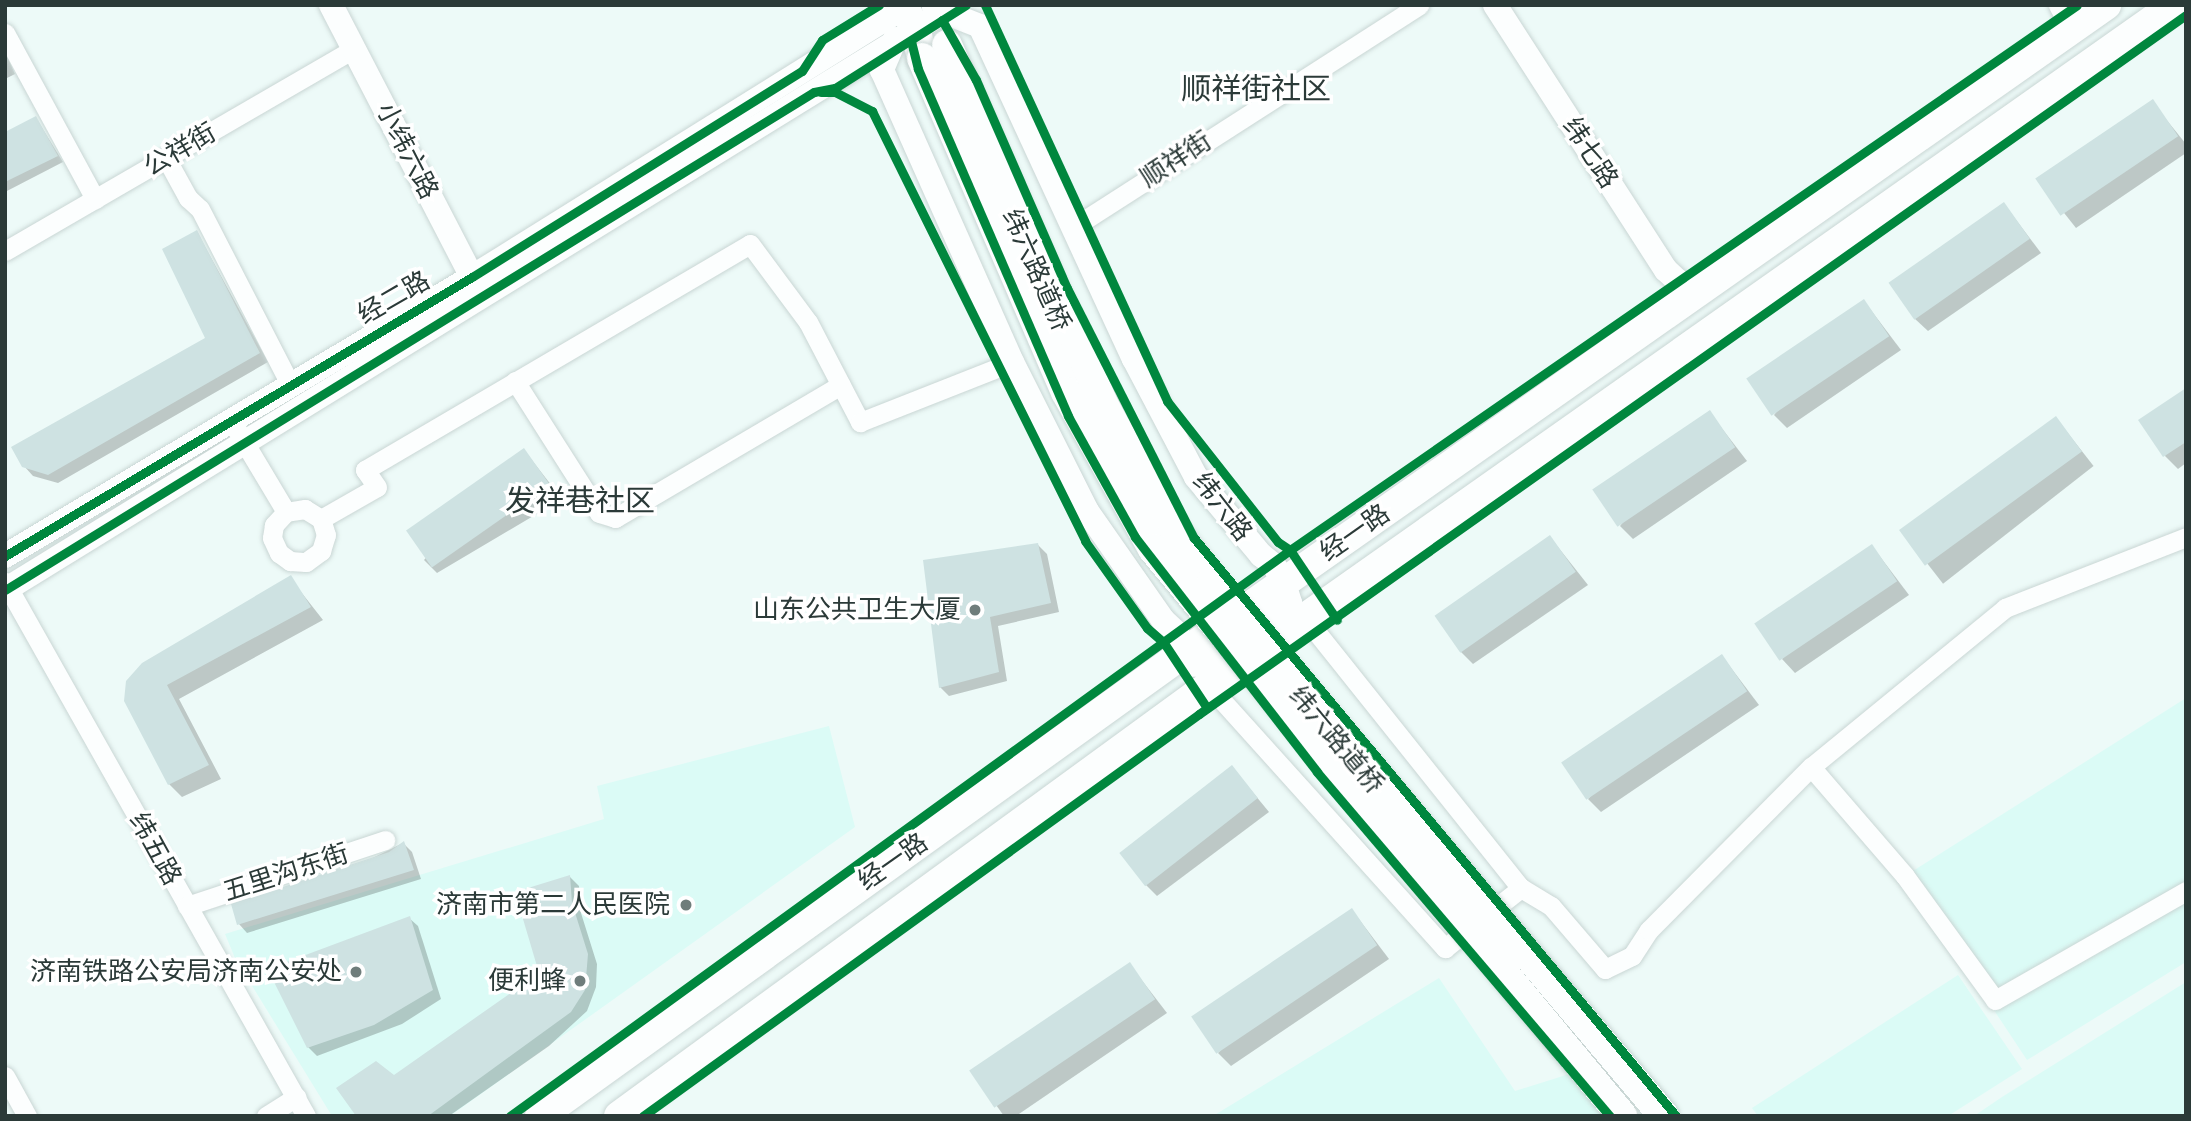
<!DOCTYPE html>
<meta charset="utf-8">
<style>
body{margin:0}
#map{position:relative;width:2191px;height:1121px;overflow:hidden;background:#edfaf8;font-family:Karla,"Noto Sans SC",sans-serif}
div>[style]{position:absolute}
.built>*{inset:0;background:#dbfbf6}
.shadow>*{inset:0;background:#0003;transform-origin:0 0}
.building>*{inset:0;background:#cee2e2;transform-origin:0 0}
.roads{filter:drop-shadow(0 0 2px #c9d6d4) drop-shadow(0 0 2px #c9d6d4)}
.minor>*{height:19px;margin:-9.5px;padding:0 9.5px;transform-origin:9.5px;border-radius:9.5px;background:#fcfefe}
.tertiary>*{height:24px;margin:-12px;padding:0 12px;transform-origin:12px;border-radius:12px;background:#fcfefe}
.primary>*{height:30px;margin:-15px;padding:0 15px;transform-origin:15px;border-radius:15px;background:#fcfefe}
.bridges{filter:drop-shadow(0 0 2px #c9d6d4) drop-shadow(0 0 2px #c9d6d4)}
.primary-bridge>*{height:30px;margin:-15px;padding:0 15px;transform-origin:15px;border-radius:15px;background:#fcfefe}
.cycleway>*{height:9px;margin:-4.5px;padding:0 4.5px;transform-origin:4.5px;border-radius:4.5px;background:#00873e}
.dots>*{width:19px;height:19px;translate:-50% -50%;box-sizing:border-box;border:4px solid #fff;border-radius:50%}
span{translate:-50% -50%;white-space:nowrap;text-align:center;line-height:1.15;-webkit-text-stroke:7px #fff;paint-order:stroke}
.street-label{font-size:26px;color:#2b3a38}
.poi-label{font-size:26px;color:#2b3a38}
.right{translate:-100% -50%;text-align:right}
.quarter-label{font-size:30px;color:#2b3a38}
.frame{position:absolute;inset:0;border:7px solid #2b3a38;pointer-events:none}
</style>
<div id="map">
<div class="built">
<div style="clip-path:polygon(2186px 698px,2186px 962px,2027px 1060px,1905px 876px)"></div>
<div style="clip-path:polygon(829px 726px,855px 827px,450px 1116px,332px 1116px,235px 958px,225px 934px,604px 819px,597px 786px)"></div>
<div style="clip-path:polygon(1958px 975px,2022px 1069px,1948px 1116px,1758px 1116px,1752px 1108px)"></div>
<div style="clip-path:polygon(1439px 978px,1515px 1091px,1614px 1060px,1632px 1116px,1213px 1116px)"></div>
<div style="clip-path:polygon(2186px 982px,2186px 1116px,1974px 1116px,2002px 1097px)"></div>
</div>
<div class="shadow">
<div style="clip-path:polygon(5px 52px,15px 74px,5px 79px)"></div>
<div style="clip-path:polygon(2152px 102px,2186px 144px,2186px 153px,2076px 228px,2038px 180px)"></div>
<div style="clip-path:polygon(36px 118px,63px 162px,5px 192px,5px 134px)"></div>
<div style="clip-path:polygon(2004px 204px,2041px 253px,1928px 331px,1914px 318px)"></div>
<div style="clip-path:polygon(197px 232px,268px 362px,58px 483px,33px 476px,24px 466px,208px 338px)"></div>
<div style="clip-path:polygon(1864px 301px,1901px 350px,1787px 428px,1774px 415px)"></div>
<div style="clip-path:polygon(2186px 390px,2186px 463px,2178px 469px,2165px 456px)"></div>
<div style="clip-path:polygon(1710px 413px,1747px 461px,1633px 539px,1620px 526px)"></div>
<div style="left:2056px;top:418px;width:61px;height:191px;rotate:52deg"></div>
<div style="clip-path:polygon(524px 450px,562px 499px,437px 573px,424px 560px)"></div>
<div style="clip-path:polygon(1550px 537px,1588px 585px,1473px 664px,1460px 651px)"></div>
<div style="clip-path:polygon(1038px 545px,1047px 554px,1059px 612px,998px 626px,1007px 681px,949px 696px,940px 687px)"></div>
<div style="clip-path:polygon(1872px 546px,1909px 595px,1795px 673px,1782px 659px)"></div>
<div style="clip-path:polygon(290px 578px,323px 620px,179px 699px,221px 779px,182px 797px,169px 784px,126px 701px)"></div>
<div style="clip-path:polygon(1722px 656px,1759px 705px,1601px 812px,1588px 799px)"></div>
<div style="clip-path:polygon(1232px 767px,1269px 812px,1157px 896px,1144px 883px)"></div>
<div style="clip-path:polygon(403px 843px,412px 852px,421px 879px,247px 933px,239px 924px)"></div>
<div style="clip-path:polygon(570px 877px,579px 886px,581px 913px,597px 964px,596px 987px,587px 1011px,549px 1046px,449px 1116px,358px 1116px,394px 1078px,541px 974px)"></div>
<div style="clip-path:polygon(1352px 910px,1389px 959px,1231px 1066px,1218px 1053px)"></div>
<div style="clip-path:polygon(409px 918px,418px 926px,441px 999px,402px 1024px,317px 1056px,308px 1047px)"></div>
<div style="clip-path:polygon(1130px 965px,1167px 1013px,1016px 1116px,1004px 1116px,972px 1072px)"></div>
</div>
<div class="building">
<div style="left:2153px;top:99px;width:45px;height:142px;rotate:56deg"></div>
<div style="clip-path:polygon(36px 116px,58px 156px,5px 182px,5px 132px)"></div>
<div style="left:2004px;top:202px;width:45px;height:141px;rotate:55deg"></div>
<div style="clip-path:polygon(197px 230px,260px 353px,48px 475px,22px 467px,11px 447px,205px 338px,162px 249px)"></div>
<div style="left:1864px;top:299px;width:45px;height:142px;rotate:56deg"></div>
<div style="clip-path:polygon(2186px 388px,2186px 442px,2163px 457px,2138px 420px)"></div>
<div style="left:1710px;top:410px;width:45px;height:142px;rotate:56deg"></div>
<div style="left:2056px;top:416px;width:44px;height:194px;rotate:54deg"></div>
<div style="left:524px;top:448px;width:45px;height:144px;rotate:55deg"></div>
<div style="left:1550px;top:535px;width:45px;height:141px;rotate:55deg"></div>
<div style="clip-path:polygon(1038px 543px,1051px 603px,990px 617px,999px 672px,939px 688px,923px 560px)"></div>
<div style="left:1872px;top:544px;width:45px;height:142px;rotate:56deg"></div>
<div style="clip-path:polygon(291px 575px,311px 607px,167px 685px,209px 765px,168px 785px,124px 701px,126px 681px,142px 663px)"></div>
<div style="left:1722px;top:654px;width:45px;height:194px;rotate:56deg"></div>
<div style="left:1232px;top:765px;width:42px;height:143px;rotate:52deg"></div>
<div style="clip-path:polygon(404px 841px,414px 870px,237px 925px,231px 904px,389px 852px)"></div>
<div style="clip-path:polygon(570px 875px,572px 903px,588px 954px,585px 990px,571px 1012px,428px 1116px,356px 1116px,336px 1088px,376px 1061px,394px 1075px,539px 973px,515px 892px)"></div>
<div style="left:1352px;top:908px;width:45px;height:194px;rotate:56deg"></div>
<div style="clip-path:polygon(410px 916px,433px 990px,374px 1025px,307px 1048px,273px 980px,276px 966px)"></div>
<div style="left:1130px;top:962px;width:45px;height:194px;rotate:56deg"></div>
</div>
<div class="roads">
<div class="minor">
<div style="left:5px;top:33px;width:189px;rotate:61.5deg"></div>
<div style="left:166px;top:158px;width:46px;rotate:61.2deg"></div>
<div style="left:188px;top:198px;width:16px;rotate:43deg"></div>
<div style="left:200px;top:209px;width:197px;rotate:62.8deg"></div>
<div style="left:1075px;top:226px;width:409px;rotate:-32.7deg"></div>
<div style="left:5px;top:251px;width:403px;rotate:-30.1deg"></div>
<div style="left:515px;top:381px;width:156px;rotate:57.5deg"></div>
<div style="left:599px;top:513px;width:17px;rotate:17deg"></div>
<div style="left:615px;top:518px;width:262px;rotate:-30.5deg"></div>
<div style="left:231px;top:420px;width:107px;rotate:59.1deg"></div>
<div style="left:286px;top:512px;width:18px;rotate:133deg"></div>
<div style="left:274px;top:525px;width:13px;rotate:99deg"></div>
<div style="left:272px;top:538px;width:17px;rotate:65deg"></div>
<div style="left:279px;top:553px;width:14px;rotate:36deg"></div>
<div style="left:290px;top:561px;width:16px;rotate:4deg"></div>
<div style="left:306px;top:562px;width:19px;rotate:-36deg"></div>
<div style="left:321px;top:551px;width:17px;rotate:-73deg"></div>
<div style="left:326px;top:535px;width:17px;rotate:-107deg"></div>
<div style="left:321px;top:519px;width:19px;rotate:-148deg"></div>
<div style="left:305px;top:509px;width:19px;rotate:171deg"></div>
<div style="left:321px;top:519px;width:64px;rotate:-29.7deg"></div>
<div style="left:377px;top:487px;width:21px;rotate:-125deg"></div>
<div style="left:365px;top:470px;width:446px;rotate:-30.4deg"></div>
<div style="left:750px;top:244px;width:97px;rotate:53.4deg"></div>
<div style="left:808px;top:322px;width:113px;rotate:62.5deg"></div>
<div style="left:860px;top:422px;width:163px;rotate:-21.5deg"></div>
<div style="left:5px;top:582px;width:613px;rotate:60.59deg"></div>
<div style="left:1306px;top:619px;width:344px;rotate:51.4deg"></div>
<div style="left:1521px;top:888px;width:35px;rotate:31deg"></div>
<div style="left:1551px;top:906px;width:83px;rotate:49.4deg"></div>
<div style="left:1605px;top:969px;width:30px;rotate:-26deg"></div>
<div style="left:1632px;top:956px;width:31px;rotate:-57deg"></div>
<div style="left:1649px;top:930px;width:230px;rotate:-45.2deg"></div>
<div style="left:1811px;top:767px;width:251px;rotate:-39.3deg"></div>
<div style="left:2005px;top:608px;width:194px;rotate:-21.4deg"></div>
<div style="left:1209px;top:686px;width:353px;rotate:48deg"></div>
<div style="left:1445px;top:948px;width:97px;rotate:-38.3deg"></div>
<div style="left:1811px;top:767px;width:144px;rotate:49.2deg"></div>
<div style="left:1905px;top:876px;width:153px;rotate:54deg"></div>
<div style="left:1995px;top:1000px;width:220px;rotate:-29.7deg"></div>
<div style="left:187px;top:906px;width:209px;rotate:-18.4deg"></div>
<div style="left:5px;top:1076px;width:46px;rotate:61.2deg"></div>
<div style="left:266px;top:1116px;width:36px;rotate:-32deg"></div>
</div>
<div class="tertiary">
<div style="left:331px;top:5px;width:321px;rotate:62.6deg"></div>
<div style="left:1495px;top:5px;width:315px;rotate:57.2deg"></div>
<div style="left:1666px;top:270px;width:16px;rotate:43deg"></div>
<div style="left:1678px;top:281px;width:19px;rotate:72deg"></div>
<div style="left:2061px;top:5px;width:26px;rotate:62deg"></div>
<div style="left:934px;top:8px;width:49px;rotate:21.4deg"></div>
<div style="left:980px;top:26px;width:367px;rotate:65.2deg"></div>
<div style="left:1134px;top:359px;width:133px;rotate:62.3deg"></div>
<div style="left:1196px;top:477px;width:102px;rotate:50.2deg"></div>
<div style="left:1261px;top:555px;width:16px;rotate:38deg"></div>
<div style="left:1274px;top:565px;width:21px;rotate:62deg"></div>
<div style="left:1284px;top:584px;width:20px;rotate:72deg"></div>
<div style="left:1290px;top:603px;width:103px;rotate:144.9deg"></div>
<div style="left:1206px;top:662px;width:24px;rotate:83deg"></div>
<div style="left:895px;top:39px;width:34px;rotate:113deg"></div>
<div style="left:882px;top:70px;width:320px;rotate:66deg"></div>
<div style="left:1012px;top:362px;width:167px;rotate:63.3deg"></div>
<div style="left:1087px;top:511px;width:133px;rotate:55.1deg"></div>
<div style="left:1163px;top:620px;width:19px;rotate:43deg"></div>
<div style="left:1177px;top:633px;width:36px;rotate:62deg"></div>
<div style="left:5px;top:556px;width:544px;rotate:-30.86deg"></div>
<div style="left:472px;top:277px;width:514px;rotate:-31.96deg"></div>
<div style="left:5px;top:590px;width:1116px;rotate:-31.62deg"></div>
</div>
<div class="primary">
<div style="left:903px;top:5px;width:28px;rotate:63deg"></div>
<div style="left:916px;top:30px;width:29px;rotate:78deg"></div>
<div style="left:540px;top:1116px;width:795px;rotate:-35.73deg"></div>
<div style="left:1185px;top:652px;width:1126px;rotate:-35.09deg"></div>
<div style="left:619px;top:1116px;width:714px;rotate:-36.12deg"></div>
<div style="left:1196px;top:695px;width:1197px;rotate:-35.2deg"></div>
</div>
</div>
<div class="bridges">
<div class="primary-bridge">
<div style="left:947px;top:45px;width:389px;rotate:66.5deg"></div>
<div style="left:1102px;top:402px;width:134px;rotate:61.5deg"></div>
<div style="left:1166px;top:520px;width:76px;rotate:53deg"></div>
<div style="left:1212px;top:581px;width:700px;rotate:49.81deg"></div>
<div style="left:922px;top:58px;width:364px;rotate:66.7deg"></div>
<div style="left:1066px;top:392px;width:179px;rotate:61deg"></div>
<div style="left:1153px;top:549px;width:736px;rotate:50.4deg"></div>
</div>
</div>
<div class="cycleway">
<div style="left:985px;top:5px;width:436px;rotate:65.3deg"></div>
<div style="left:1167px;top:401px;width:179px;rotate:51.8deg"></div>
<div style="left:1278px;top:542px;width:14px;rotate:34deg"></div>
<div style="left:1290px;top:550px;width:84px;rotate:56.1deg"></div>
<div style="left:942px;top:20px;width:69px;rotate:60.5deg"></div>
<div style="left:976px;top:80px;width:227px;rotate:66.4deg"></div>
<div style="left:1067px;top:288px;width:280px;rotate:63.1deg"></div>
<div style="left:1194px;top:538px;width:753px;rotate:50.17deg"></div>
<div style="left:911px;top:41px;width:29px;rotate:76deg"></div>
<div style="left:918px;top:69px;width:378px;rotate:66.6deg"></div>
<div style="left:1068px;top:416px;width:138px;rotate:61deg"></div>
<div style="left:1135px;top:537px;width:297px;rotate:52.2deg"></div>
<div style="left:1317px;top:772px;width:452px;rotate:49.6deg"></div>
<div style="left:821px;top:92px;width:14px"></div>
<div style="left:835px;top:92px;width:42px;rotate:27.2deg"></div>
<div style="left:872px;top:111px;width:480px;rotate:63.6deg"></div>
<div style="left:1085px;top:541px;width:107px;rotate:54.5deg"></div>
<div style="left:1147px;top:628px;width:23px;rotate:41deg"></div>
<div style="left:1164px;top:643px;width:78px;rotate:56.5deg"></div>
<div style="left:5px;top:556px;width:544px;rotate:-30.86deg"></div>
<div style="left:472px;top:277px;width:389px;rotate:-32deg"></div>
<div style="left:802px;top:71px;width:37px;rotate:-57deg"></div>
<div style="left:822px;top:40px;width:67px;rotate:-31.6deg"></div>
<div style="left:5px;top:590px;width:950px;rotate:-31.62deg"></div>
<div style="left:814px;top:92px;width:21px;rotate:-11deg"></div>
<div style="left:835px;top:88px;width:155px;rotate:-32.4deg"></div>
<div style="left:510px;top:1116px;width:964px;rotate:-35.97deg"></div>
<div style="left:1290px;top:550px;width:957px;rotate:-34.7deg"></div>
<div style="left:643px;top:1116px;width:686px;rotate:-35.87deg"></div>
<div style="left:1199px;top:714px;width:1209px;rotate:-35.31deg"></div>
</div>
<div class="dots">
<div style="left:975px;top:610px;background:#6f7d7b"></div>
<div style="left:686px;top:905px;background:#6f7d7b"></div>
<div style="left:356px;top:972px;background:#6f7d7b"></div>
<div style="left:580px;top:981px;background:#6f7d7b"></div>
</div>
<div class="street-label">
<span style="left:180px;top:150px;rotate:-30deg">公祥街</span>
<span style="left:407px;top:151px;rotate:63deg">小纬六路</span>
<span style="left:1590px;top:153px;rotate:57deg">纬七路</span>
<span style="left:1176px;top:160px;rotate:-33deg">顺祥街</span>
<span style="left:1036px;top:270px;rotate:66deg">纬六路道桥</span>
<span style="left:394px;top:298px;rotate:-30deg">经二路</span>
<span style="left:1222px;top:507px;rotate:52deg">纬六路</span>
<span style="left:1355px;top:533px;rotate:-35deg">经一路</span>
<span style="left:1336px;top:740px;rotate:50deg">纬六路道桥</span>
<span style="left:155px;top:849px;rotate:61deg">纬五路</span>
<span style="left:893px;top:862px;rotate:-35deg">经一路</span>
<span style="left:286px;top:873px;rotate:-18deg">五里沟东街</span>
</div>
<div class="poi-label">
<span class="right" style="left:961px;top:610px">山东公共卫生大厦</span>
<span class="right" style="left:670px;top:905px">济南市第二人民医院</span>
<span class="right" style="left:342px;top:972px">济南铁路公安局济南公安处</span>
<span class="right" style="left:566px;top:981px">便利蜂</span>
</div>
<div class="quarter-label">
<span style="left:1256px;top:89px">顺祥街社区</span>
<span style="left:580px;top:501px">发祥巷社区</span>
</div>
<div class="frame"></div>
</div>
